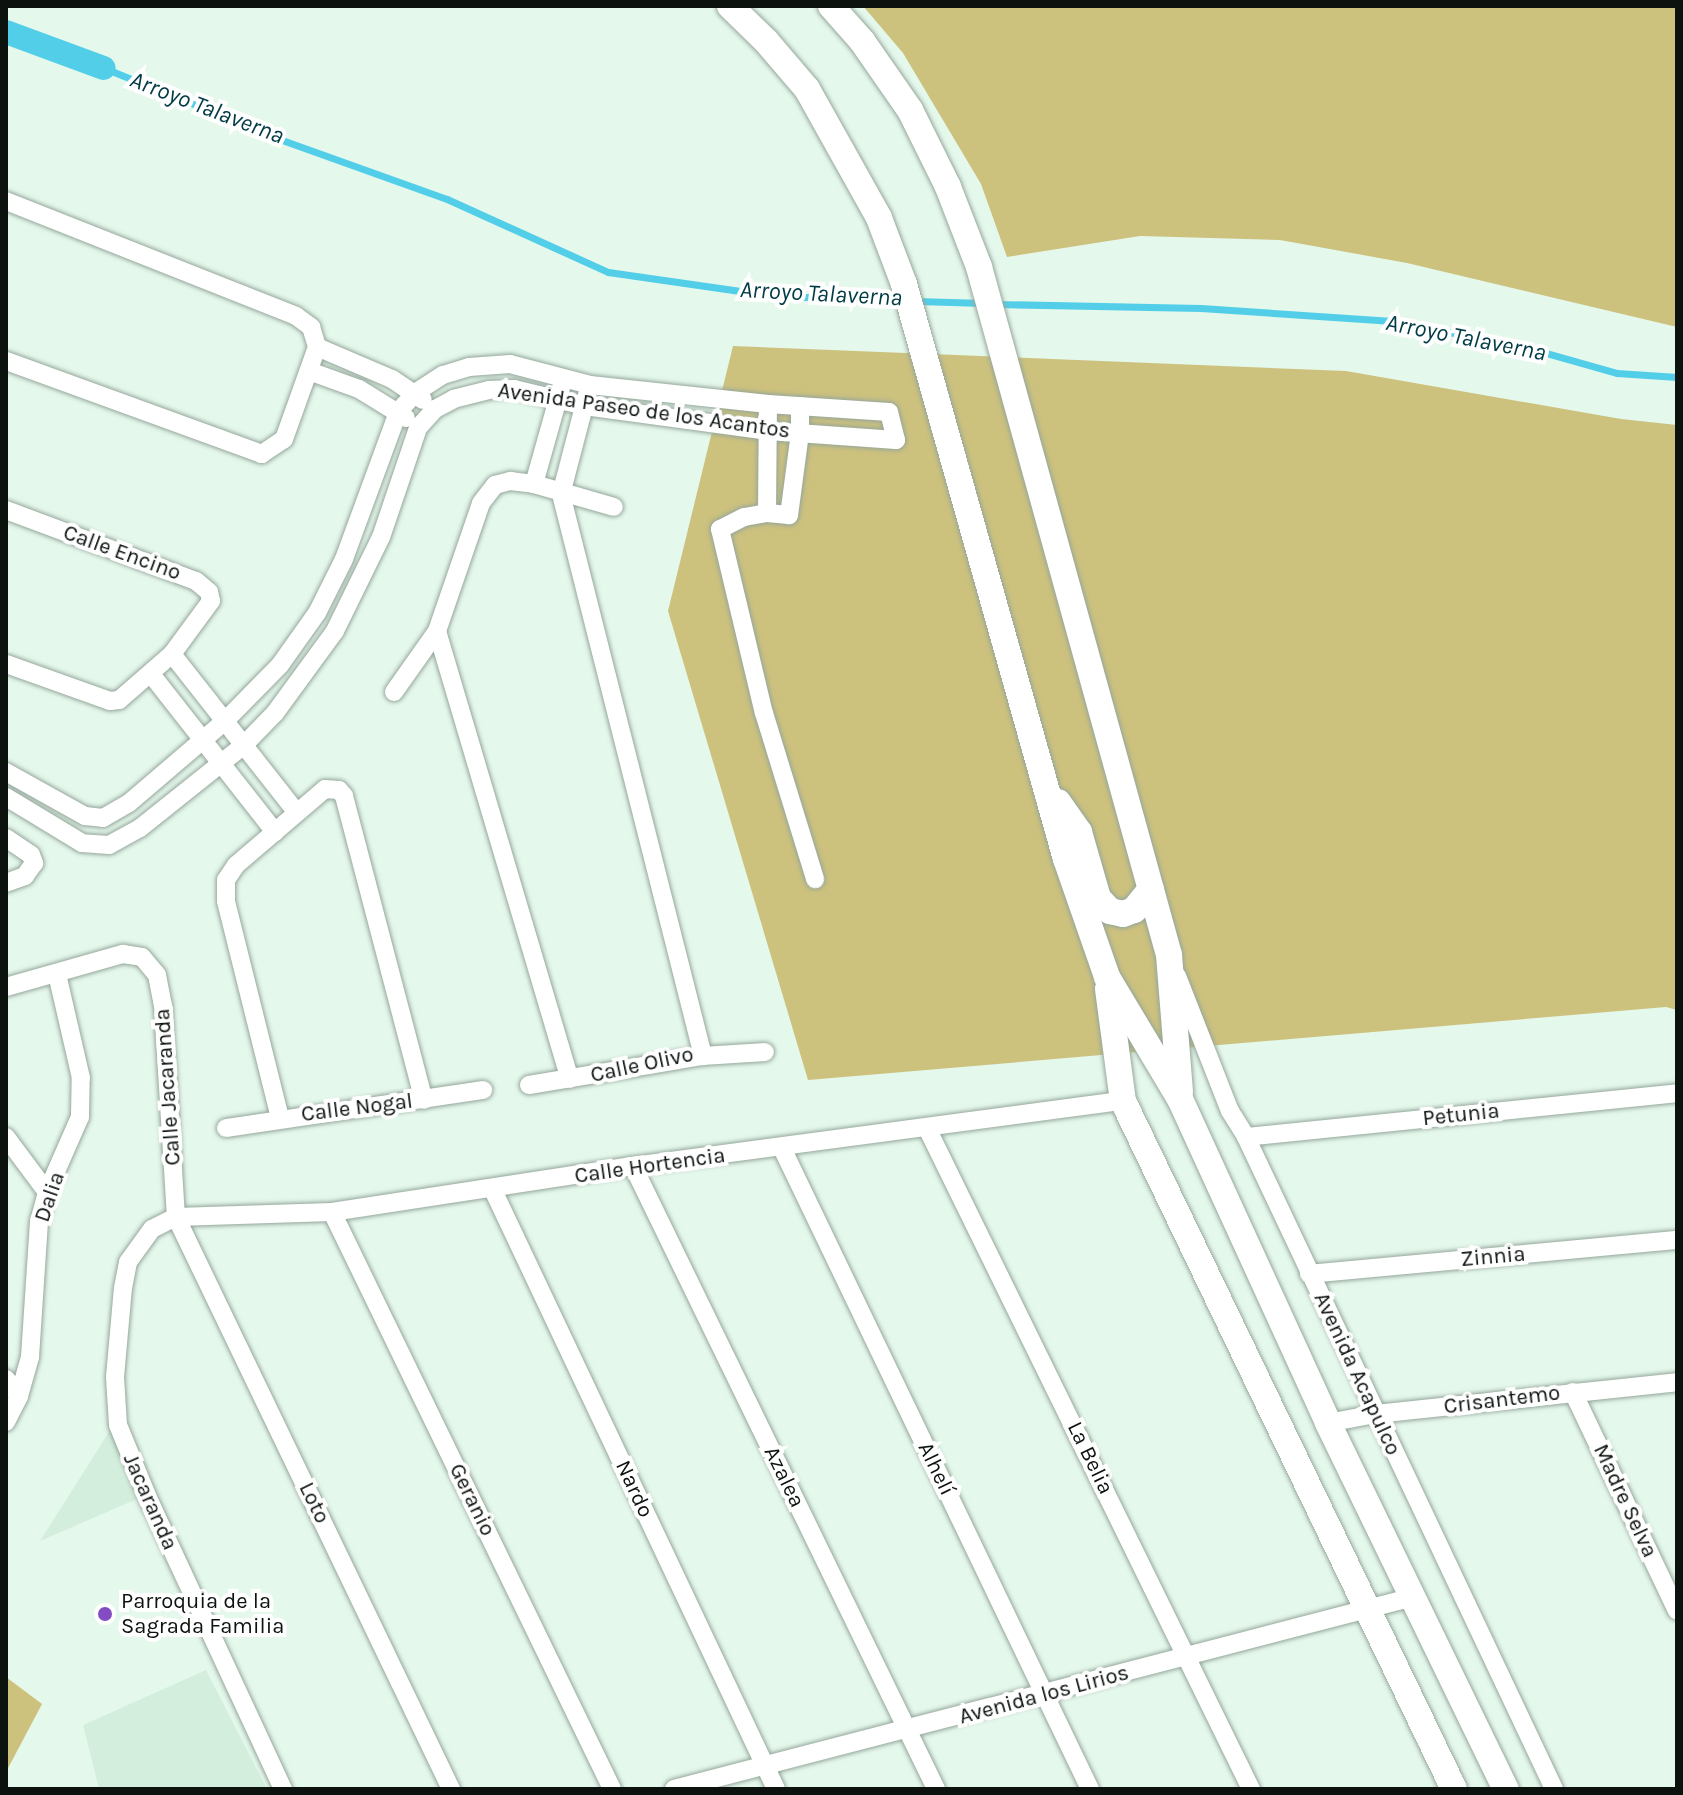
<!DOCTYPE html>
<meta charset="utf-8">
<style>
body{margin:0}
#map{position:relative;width:1683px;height:1795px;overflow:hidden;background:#e5f8ec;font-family:Karla,sans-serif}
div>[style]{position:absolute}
.built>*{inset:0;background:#d4eede}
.green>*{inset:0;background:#cdc17e}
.stream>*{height:7px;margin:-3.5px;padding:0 3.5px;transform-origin:3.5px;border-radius:3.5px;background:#53cee9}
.canal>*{height:24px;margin:-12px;padding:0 12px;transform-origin:12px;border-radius:12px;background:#53cee9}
.roads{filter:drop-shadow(0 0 2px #95a79b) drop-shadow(0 0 2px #95a79b)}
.street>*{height:18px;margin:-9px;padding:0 9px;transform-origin:9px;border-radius:9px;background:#fff}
.secondary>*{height:26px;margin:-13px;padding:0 13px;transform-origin:13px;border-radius:13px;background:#fff}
.dots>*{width:22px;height:22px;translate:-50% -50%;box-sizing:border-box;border:4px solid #fff;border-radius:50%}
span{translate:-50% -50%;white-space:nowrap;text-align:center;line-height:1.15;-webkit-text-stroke:8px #fff;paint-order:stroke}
.street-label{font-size:22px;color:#0c120e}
.poi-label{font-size:22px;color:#0c120e}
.left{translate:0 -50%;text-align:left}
.water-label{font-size:24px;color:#003b46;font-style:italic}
.frame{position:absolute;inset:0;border:8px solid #0c120e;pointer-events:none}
</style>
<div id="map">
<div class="built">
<div style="clip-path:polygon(114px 1424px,144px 1496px,40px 1541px)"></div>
<div style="clip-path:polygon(206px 1670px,267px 1789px,99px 1789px,83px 1725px)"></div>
</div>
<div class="green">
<div style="clip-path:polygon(863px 6px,1677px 6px,1677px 327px,1407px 263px,1280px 240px,1140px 236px,1007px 257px,981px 184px,903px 53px)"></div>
<div style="clip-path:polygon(733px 346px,1346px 371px,1621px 419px,1677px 425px,1677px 1010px,1666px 1007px,808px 1080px,668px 611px)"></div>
<div style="clip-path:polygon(6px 1677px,42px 1704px,6px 1772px)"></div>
</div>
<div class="stream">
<div style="left:104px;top:68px;width:192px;rotate:22deg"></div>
<div style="left:282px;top:140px;width:175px;rotate:19.7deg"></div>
<div style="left:447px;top:199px;width:177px;rotate:24.4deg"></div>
<div style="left:608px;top:272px;width:168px;rotate:8.2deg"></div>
<div style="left:774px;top:296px;width:130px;rotate:1.8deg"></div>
<div style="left:916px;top:301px;width:68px;rotate:1.7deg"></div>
<div style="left:996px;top:304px;width:205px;rotate:1.1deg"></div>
<div style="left:1201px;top:308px;width:192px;rotate:3.9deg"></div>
<div style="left:1393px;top:321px;width:130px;rotate:11.1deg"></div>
<div style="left:1521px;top:346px;width:100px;rotate:15.7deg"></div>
<div style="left:1617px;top:373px;width:60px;rotate:3.8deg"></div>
</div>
<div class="canal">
<div style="left:6px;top:32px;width:104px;rotate:20.2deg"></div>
</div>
<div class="roads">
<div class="street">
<div style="left:6px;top:201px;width:312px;rotate:21.6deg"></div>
<div style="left:296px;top:316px;width:19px;rotate:36deg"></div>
<div style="left:311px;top:327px;width:21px;rotate:73deg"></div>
<div style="left:317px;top:347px;width:98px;rotate:109.7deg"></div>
<div style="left:284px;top:439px;width:27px;rotate:146deg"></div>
<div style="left:262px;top:454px;width:272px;rotate:-160deg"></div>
<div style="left:317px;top:347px;width:82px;rotate:23.1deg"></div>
<div style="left:392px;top:379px;width:37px;rotate:34deg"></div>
<div style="left:309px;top:371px;width:53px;rotate:19.8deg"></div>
<div style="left:359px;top:389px;width:55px;rotate:31.7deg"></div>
<div style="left:587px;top:395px;width:102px;rotate:104.7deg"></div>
<div style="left:561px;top:494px;width:580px;rotate:75.82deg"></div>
<div style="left:800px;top:406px;width:27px;rotate:90deg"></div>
<div style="left:800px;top:433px;width:83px;rotate:97.6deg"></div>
<div style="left:789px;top:515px;width:22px;rotate:-175deg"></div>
<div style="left:767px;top:513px;width:23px;rotate:170deg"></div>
<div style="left:744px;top:517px;width:27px;rotate:153deg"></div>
<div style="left:720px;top:529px;width:189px;rotate:76.6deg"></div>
<div style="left:764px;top:713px;width:174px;rotate:72.9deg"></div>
<div style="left:534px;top:484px;width:100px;rotate:-74.3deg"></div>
<div style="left:6px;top:510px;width:203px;rotate:20.5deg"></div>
<div style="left:196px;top:581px;width:17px;rotate:40deg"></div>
<div style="left:209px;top:592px;width:9px;rotate:77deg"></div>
<div style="left:211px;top:601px;width:66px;rotate:126.3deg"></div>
<div style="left:172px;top:654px;width:70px;rotate:139deg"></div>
<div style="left:119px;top:700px;width:9px;rotate:174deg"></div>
<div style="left:110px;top:701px;width:110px;rotate:-160.4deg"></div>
<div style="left:767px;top:513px;width:109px;rotate:-89.5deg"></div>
<div style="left:437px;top:631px;width:467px;rotate:73.5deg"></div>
<div style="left:172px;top:654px;width:202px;rotate:51.8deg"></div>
<div style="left:151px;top:674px;width:201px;rotate:51.9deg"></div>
<div style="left:394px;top:692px;width:75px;rotate:-54.8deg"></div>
<div style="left:437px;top:631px;width:135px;rotate:-71deg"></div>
<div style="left:481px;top:503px;width:23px;rotate:-52deg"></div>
<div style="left:495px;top:485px;width:16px;rotate:-15deg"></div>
<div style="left:510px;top:481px;width:24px;rotate:7deg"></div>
<div style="left:534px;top:484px;width:83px;rotate:16deg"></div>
<div style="left:6px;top:772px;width:90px;rotate:29.1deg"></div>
<div style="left:85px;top:816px;width:18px;rotate:6deg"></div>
<div style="left:103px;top:818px;width:30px;rotate:-30deg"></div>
<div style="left:129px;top:803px;width:126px;rotate:-40.5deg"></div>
<div style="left:225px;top:721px;width:78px;rotate:-45.5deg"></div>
<div style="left:280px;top:665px;width:64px;rotate:-54.6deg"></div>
<div style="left:317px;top:613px;width:60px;rotate:-63.4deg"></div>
<div style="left:344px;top:559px;width:157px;rotate:-69.8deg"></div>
<div style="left:398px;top:412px;width:25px;rotate:-48deg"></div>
<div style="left:415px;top:393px;width:33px;rotate:-33deg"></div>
<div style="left:443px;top:375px;width:27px;rotate:-17deg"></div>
<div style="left:469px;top:367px;width:41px;rotate:-4.2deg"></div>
<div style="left:510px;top:364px;width:83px;rotate:14.7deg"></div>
<div style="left:590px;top:385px;width:179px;rotate:6.1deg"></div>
<div style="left:768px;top:404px;width:121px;rotate:3.8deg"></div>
<div style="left:889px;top:412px;width:29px;rotate:76deg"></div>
<div style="left:896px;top:440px;width:127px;rotate:-175.9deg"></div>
<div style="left:769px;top:431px;width:186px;rotate:-172.3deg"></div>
<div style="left:585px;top:406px;width:73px;rotate:-166.5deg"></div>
<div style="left:514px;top:389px;width:25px;rotate:178deg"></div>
<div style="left:489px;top:390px;width:36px;rotate:166deg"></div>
<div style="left:454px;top:399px;width:21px;rotate:152deg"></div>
<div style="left:435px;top:409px;width:25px;rotate:132deg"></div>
<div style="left:418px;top:428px;width:115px;rotate:108.7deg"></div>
<div style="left:381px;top:537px;width:105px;rotate:116.1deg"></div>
<div style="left:335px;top:631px;width:102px;rotate:126.2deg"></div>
<div style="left:275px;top:713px;width:45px;rotate:134.1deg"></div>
<div style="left:244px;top:745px;width:133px;rotate:141.4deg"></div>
<div style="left:140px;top:828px;width:35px;rotate:151deg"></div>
<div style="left:109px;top:845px;width:27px;rotate:-176deg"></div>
<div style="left:82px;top:843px;width:89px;rotate:-148.8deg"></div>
<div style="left:6px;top:838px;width:30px;rotate:34deg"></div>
<div style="left:31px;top:855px;width:9px;rotate:69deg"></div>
<div style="left:34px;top:863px;width:16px;rotate:125deg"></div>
<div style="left:25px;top:876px;width:20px;rotate:160deg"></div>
<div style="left:1177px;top:976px;width:145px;rotate:68.6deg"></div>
<div style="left:1230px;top:1111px;width:31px;rotate:58deg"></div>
<div style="left:1246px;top:1137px;width:721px;rotate:64.71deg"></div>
<div style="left:6px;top:987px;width:122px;rotate:-15.8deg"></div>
<div style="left:123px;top:954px;width:19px;rotate:9deg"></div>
<div style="left:142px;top:957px;width:23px;rotate:50deg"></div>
<div style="left:157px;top:975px;width:31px;rotate:79deg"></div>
<div style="left:163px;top:1005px;width:212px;rotate:86.5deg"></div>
<div style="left:176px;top:1217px;width:635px;rotate:64.32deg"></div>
<div style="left:529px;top:1085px;width:176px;rotate:-9.5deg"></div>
<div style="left:703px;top:1056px;width:62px;rotate:-3.7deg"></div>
<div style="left:280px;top:1118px;width:224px;rotate:-104deg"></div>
<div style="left:226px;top:901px;width:21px;rotate:-90deg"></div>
<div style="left:226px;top:880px;width:18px;rotate:-56deg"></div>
<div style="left:236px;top:865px;width:117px;rotate:-40.5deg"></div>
<div style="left:325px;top:789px;width:14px;rotate:4deg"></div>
<div style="left:339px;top:790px;width:8px;rotate:50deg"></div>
<div style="left:344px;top:796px;width:314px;rotate:75.3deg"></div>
<div style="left:226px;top:1128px;width:260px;rotate:-8.4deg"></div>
<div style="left:927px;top:1128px;width:736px;rotate:63.89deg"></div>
<div style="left:6px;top:1137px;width:69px;rotate:53.3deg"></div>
<div style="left:1246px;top:1137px;width:433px;rotate:-5.8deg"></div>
<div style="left:782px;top:1148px;width:711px;rotate:64.34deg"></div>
<div style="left:633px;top:1166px;width:693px;rotate:64.06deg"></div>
<div style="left:493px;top:1190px;width:662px;rotate:64.71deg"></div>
<div style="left:332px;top:1212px;width:641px;rotate:64.11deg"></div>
<div style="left:1309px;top:1274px;width:370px;rotate:-5.3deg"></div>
<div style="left:6px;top:1379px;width:21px;rotate:53deg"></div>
<div style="left:1573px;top:1392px;width:242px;rotate:64.6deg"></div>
<div style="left:6px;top:1422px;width:29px;rotate:-63deg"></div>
<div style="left:19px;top:1396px;width:41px;rotate:-74.2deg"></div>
<div style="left:30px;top:1357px;width:135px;rotate:-86.2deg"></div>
<div style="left:39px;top:1222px;width:31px;rotate:-75deg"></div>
<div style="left:47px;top:1192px;width:82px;rotate:-66.3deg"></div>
<div style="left:80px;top:1117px;width:39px;rotate:-89deg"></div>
<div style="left:81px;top:1078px;width:107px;rotate:-103deg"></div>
<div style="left:1328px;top:1423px;width:48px;rotate:-10.8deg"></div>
<div style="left:1375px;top:1414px;width:304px;rotate:-6deg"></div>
<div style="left:283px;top:1789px;width:315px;rotate:-114.9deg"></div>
<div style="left:150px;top:1503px;width:84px;rotate:-112.3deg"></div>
<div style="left:118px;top:1425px;width:48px;rotate:-93.6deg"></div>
<div style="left:115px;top:1377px;width:89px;rotate:-84.9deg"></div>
<div style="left:123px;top:1288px;width:26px;rotate:-79deg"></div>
<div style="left:128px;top:1262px;width:41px;rotate:-54deg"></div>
<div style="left:152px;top:1229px;width:27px;rotate:-27deg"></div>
<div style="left:176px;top:1217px;width:156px;rotate:-1.8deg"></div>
<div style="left:332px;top:1212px;width:304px;rotate:-8.7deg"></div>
<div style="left:633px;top:1166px;width:494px;rotate:-7.6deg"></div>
<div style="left:674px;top:1789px;width:764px;rotate:-14.56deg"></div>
</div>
<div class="secondary">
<div style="left:730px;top:6px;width:50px;rotate:44.2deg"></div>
<div style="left:766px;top:41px;width:63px;rotate:49.5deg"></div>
<div style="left:807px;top:89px;width:148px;rotate:60.8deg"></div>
<div style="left:879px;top:218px;width:71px;rotate:69.3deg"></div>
<div style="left:904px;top:284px;width:597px;rotate:74.27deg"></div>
<div style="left:1066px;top:859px;width:125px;rotate:70.8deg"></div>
<div style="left:1107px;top:977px;width:142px;rotate:59.1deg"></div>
<div style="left:1180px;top:1099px;width:356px;rotate:65.4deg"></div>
<div style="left:1328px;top:1423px;width:407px;rotate:64.1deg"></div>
<div style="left:831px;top:6px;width:47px;rotate:48.5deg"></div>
<div style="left:862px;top:41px;width:84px;rotate:55.2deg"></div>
<div style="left:910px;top:110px;width:86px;rotate:63.7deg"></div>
<div style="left:948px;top:187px;width:86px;rotate:68.8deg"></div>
<div style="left:979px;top:267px;width:714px;rotate:74.56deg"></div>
<div style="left:1169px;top:955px;width:137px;rotate:85.4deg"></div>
<div style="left:1058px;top:802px;width:37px;rotate:55deg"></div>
<div style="left:1079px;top:832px;width:69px;rotate:73.9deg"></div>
<div style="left:1098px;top:898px;width:18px;rotate:47deg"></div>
<div style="left:1110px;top:911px;width:13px;rotate:13deg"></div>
<div style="left:1123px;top:914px;width:12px;rotate:-20deg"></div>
<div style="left:1134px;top:910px;width:27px;rotate:-51deg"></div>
<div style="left:1108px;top:989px;width:113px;rotate:82.4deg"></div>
<div style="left:1123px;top:1101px;width:763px;rotate:64.31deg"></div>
</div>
</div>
<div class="dots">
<div style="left:105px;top:1614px;background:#834cc3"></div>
</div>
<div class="street-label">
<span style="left:644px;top:411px;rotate:8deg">Avenida Paseo de los Acantos</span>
<span style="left:122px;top:553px;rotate:20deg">Calle Encino</span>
<span style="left:642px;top:1065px;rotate:-12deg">Calle Olivo</span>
<span style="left:168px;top:1087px;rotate:-94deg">Calle Jacaranda</span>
<span style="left:357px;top:1108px;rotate:-7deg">Calle Nogal</span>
<span style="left:1461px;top:1115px;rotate:-6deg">Petunia</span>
<span style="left:650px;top:1166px;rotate:-8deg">Calle Hortencia</span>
<span style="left:50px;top:1197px;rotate:-71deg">Dalia</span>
<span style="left:1493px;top:1257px;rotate:-5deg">Zinnia</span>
<span style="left:1357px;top:1374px;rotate:65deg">Avenida Acapulco</span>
<span style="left:1502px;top:1400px;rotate:-7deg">Crisantemo</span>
<span style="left:1090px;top:1458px;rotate:64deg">La Belia</span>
<span style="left:936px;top:1469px;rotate:64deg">Alhelí</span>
<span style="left:784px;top:1477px;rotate:64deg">Azalea</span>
<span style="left:634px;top:1489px;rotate:65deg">Nardo</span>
<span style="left:472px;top:1500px;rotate:64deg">Geranio</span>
<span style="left:1625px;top:1501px;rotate:65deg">Madre Selva</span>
<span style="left:150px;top:1502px;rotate:66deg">Jacaranda</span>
<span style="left:314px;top:1503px;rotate:64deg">Loto</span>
<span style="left:1044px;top:1695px;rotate:-15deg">Avenida los Lirios</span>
</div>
<div class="poi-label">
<span class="left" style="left:121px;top:1614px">Parroquia de la<br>Sagrada Familia</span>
</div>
<div class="water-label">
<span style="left:207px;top:108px;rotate:21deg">Arroyo Talaverna</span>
<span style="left:821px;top:294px;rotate:3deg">Arroyo Talaverna</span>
<span style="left:1466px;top:338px;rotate:11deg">Arroyo Talaverna</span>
</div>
<div class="frame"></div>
</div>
